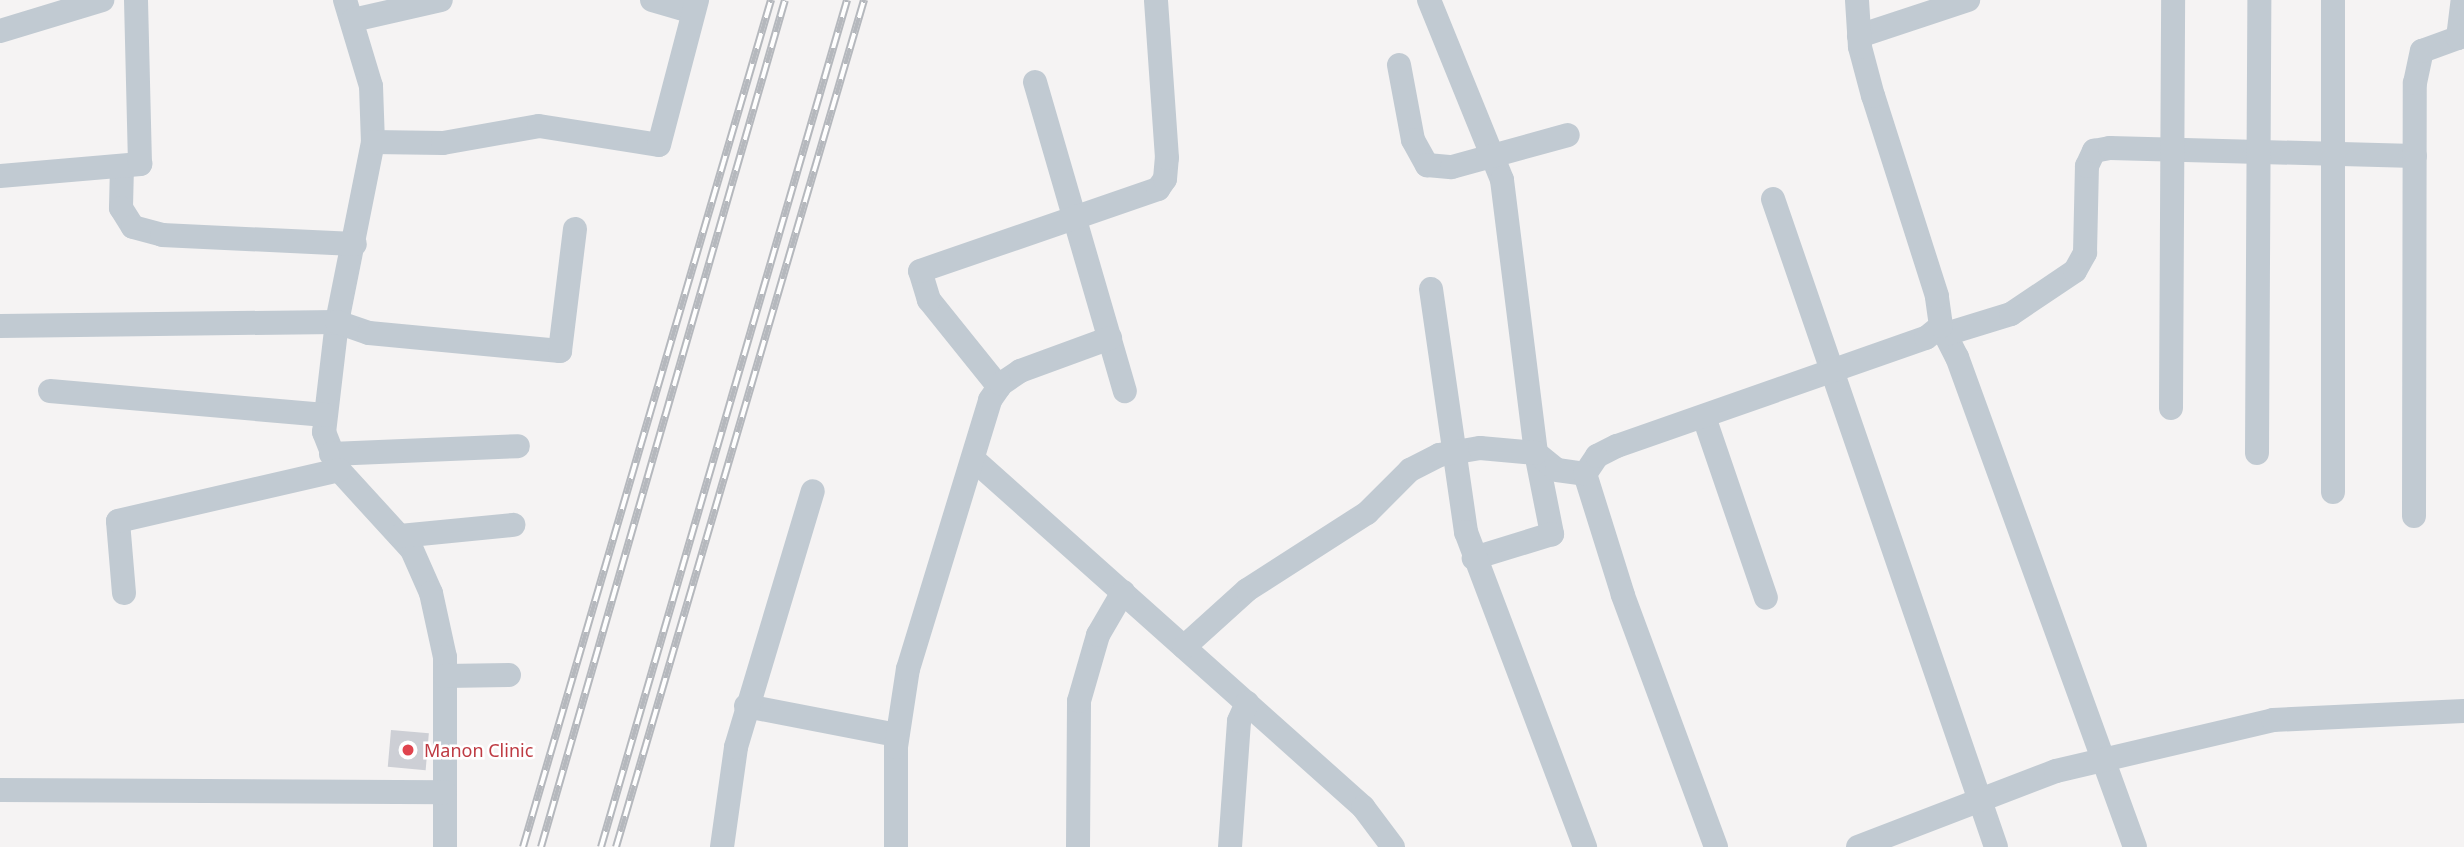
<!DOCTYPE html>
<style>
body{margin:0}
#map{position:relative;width:2464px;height:847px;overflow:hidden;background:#f5f3f3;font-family:"Noto Sans",sans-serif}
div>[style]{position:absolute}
.building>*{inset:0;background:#cdcfd5;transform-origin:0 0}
.minor>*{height:24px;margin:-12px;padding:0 12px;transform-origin:12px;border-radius:12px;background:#c1cad2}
.rail>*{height:8px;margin-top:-4px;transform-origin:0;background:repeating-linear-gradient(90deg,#fff 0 16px,#b5b8bd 0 32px);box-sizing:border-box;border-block:2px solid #b5b8bd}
.dots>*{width:19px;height:19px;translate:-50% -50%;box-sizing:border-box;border:4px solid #fff;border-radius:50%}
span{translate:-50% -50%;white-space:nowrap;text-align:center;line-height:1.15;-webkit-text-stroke:5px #fff;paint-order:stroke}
.health-label{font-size:18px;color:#be3a42}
.left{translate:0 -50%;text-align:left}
</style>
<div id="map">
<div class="building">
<div style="left:391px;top:730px;width:38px;height:37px;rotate:5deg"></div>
</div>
<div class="minor">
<div style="left:345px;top:0;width:90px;rotate:73.2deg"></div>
<div style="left:371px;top:86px;width:56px;rotate:88deg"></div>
<div style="left:373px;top:142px;width:184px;rotate:101.3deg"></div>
<div style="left:337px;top:322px;width:111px;rotate:96.7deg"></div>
<div style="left:324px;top:432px;width:41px;rotate:68.5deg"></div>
<div style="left:339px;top:470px;width:108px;rotate:47.6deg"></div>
<div style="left:412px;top:550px;width:47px;rotate:66.2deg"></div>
<div style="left:431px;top:593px;width:66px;rotate:77.7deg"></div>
<div style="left:445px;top:657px;width:190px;rotate:90deg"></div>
<div style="left:652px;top:0;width:43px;rotate:16.3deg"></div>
<div style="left:1429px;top:0;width:194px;rotate:67.9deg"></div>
<div style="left:1502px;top:180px;width:275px;rotate:82.9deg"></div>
<div style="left:1536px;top:453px;width:83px;rotate:78.8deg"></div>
<div style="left:1552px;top:534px;width:82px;rotate:162.9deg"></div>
<div style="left:353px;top:20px;width:90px;rotate:-12.8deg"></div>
<div style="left:0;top:31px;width:107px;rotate:-16.9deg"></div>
<div style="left:1859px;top:36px;width:115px;rotate:-18.3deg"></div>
<div style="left:1399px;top:65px;width:76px;rotate:79.4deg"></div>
<div style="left:1413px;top:140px;width:29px;rotate:61deg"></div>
<div style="left:1427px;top:165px;width:25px;rotate:5deg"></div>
<div style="left:1452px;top:167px;width:120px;rotate:-15.4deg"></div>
<div style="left:1035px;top:82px;width:322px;rotate:73.8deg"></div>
<div style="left:373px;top:142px;width:70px;rotate:0.8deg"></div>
<div style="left:443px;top:143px;width:97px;rotate:-10deg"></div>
<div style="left:539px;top:126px;width:121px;rotate:9deg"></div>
<div style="left:659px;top:145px;width:150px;rotate:-75.3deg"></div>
<div style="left:122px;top:166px;width:42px;rotate:91.4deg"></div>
<div style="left:121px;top:208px;width:22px;rotate:58deg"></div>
<div style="left:133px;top:227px;width:30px;rotate:15deg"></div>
<div style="left:162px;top:235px;width:193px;rotate:2.7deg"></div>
<div style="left:0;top:176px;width:141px;rotate:-4.9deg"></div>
<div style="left:140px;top:164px;width:164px;rotate:-91.4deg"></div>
<div style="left:1773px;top:199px;width:685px;rotate:71.01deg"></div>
<div style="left:1431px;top:289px;width:246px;rotate:81.8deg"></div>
<div style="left:1466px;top:532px;width:337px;rotate:69.3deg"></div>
<div style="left:0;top:326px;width:337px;rotate:-0.7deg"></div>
<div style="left:337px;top:322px;width:34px;rotate:19deg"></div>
<div style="left:369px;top:333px;width:192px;rotate:5.4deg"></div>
<div style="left:560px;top:351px;width:123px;rotate:-83deg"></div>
<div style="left:1941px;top:326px;width:35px;rotate:63deg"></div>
<div style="left:1957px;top:357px;width:521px;rotate:70.04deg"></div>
<div style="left:1946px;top:334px;width:68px;rotate:-17.1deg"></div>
<div style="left:2011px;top:314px;width:77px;rotate:-33.9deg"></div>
<div style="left:2075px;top:271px;width:21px;rotate:-61deg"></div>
<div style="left:2085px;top:253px;width:87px;rotate:-88.7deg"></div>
<div style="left:2087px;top:166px;width:17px;rotate:-65deg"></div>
<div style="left:2094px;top:151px;width:16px;rotate:-11deg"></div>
<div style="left:2110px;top:148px;width:305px;rotate:1.5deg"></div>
<div style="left:999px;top:387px;width:112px;rotate:-128.8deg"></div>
<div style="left:929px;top:300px;width:30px;rotate:-107deg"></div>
<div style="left:920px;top:271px;width:252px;rotate:-19deg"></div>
<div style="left:1158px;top:189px;width:12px;rotate:-55deg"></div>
<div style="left:1165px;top:179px;width:21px;rotate:-85deg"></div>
<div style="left:1167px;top:158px;width:158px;rotate:-94deg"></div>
<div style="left:50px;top:391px;width:276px;rotate:5deg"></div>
<div style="left:2171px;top:408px;width:408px;rotate:-89.7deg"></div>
<div style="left:1704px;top:417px;width:191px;rotate:71.1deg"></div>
<div style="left:1536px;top:453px;width:27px;rotate:39deg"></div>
<div style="left:1557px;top:470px;width:28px;rotate:8deg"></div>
<div style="left:2257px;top:453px;width:453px;rotate:-89.7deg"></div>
<div style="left:331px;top:454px;width:187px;rotate:-2.4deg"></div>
<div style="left:973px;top:459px;width:523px;rotate:41.74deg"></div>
<div style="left:1363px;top:807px;width:50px;rotate:53.1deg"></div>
<div style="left:2333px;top:492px;width:492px;rotate:-90deg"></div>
<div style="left:2414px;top:516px;width:433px;rotate:-89.9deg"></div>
<div style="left:2415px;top:83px;width:33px;rotate:-78deg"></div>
<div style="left:2422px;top:51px;width:38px;rotate:-20deg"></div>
<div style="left:2458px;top:38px;width:38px;rotate:-83deg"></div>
<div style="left:400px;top:536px;width:114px;rotate:-5.6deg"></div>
<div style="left:124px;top:593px;width:72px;rotate:-94.8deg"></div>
<div style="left:118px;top:521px;width:227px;rotate:-13deg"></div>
<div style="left:1184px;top:647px;width:85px;rotate:-42.1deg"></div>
<div style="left:1247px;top:590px;width:143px;rotate:-32.7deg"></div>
<div style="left:1367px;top:513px;width:61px;rotate:-45deg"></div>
<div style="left:1410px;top:470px;width:33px;rotate:-27deg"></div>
<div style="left:1439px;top:455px;width:42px;rotate:-9.7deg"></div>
<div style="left:1480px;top:448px;width:56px;rotate:5.1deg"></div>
<div style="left:445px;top:676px;width:64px;rotate:-0.9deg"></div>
<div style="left:746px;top:706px;width:154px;rotate:10.9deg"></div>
<div style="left:0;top:790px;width:445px;rotate:0.3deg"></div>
<div style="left:722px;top:847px;width:101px;rotate:-82deg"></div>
<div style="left:736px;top:747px;width:267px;rotate:-73.3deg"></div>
<div style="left:896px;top:847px;width:100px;rotate:-90deg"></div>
<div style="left:896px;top:747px;width:79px;rotate:-81.3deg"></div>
<div style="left:908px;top:669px;width:281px;rotate:-73deg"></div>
<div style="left:990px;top:400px;width:19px;rotate:-55deg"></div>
<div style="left:1001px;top:384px;width:23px;rotate:-34deg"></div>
<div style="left:1020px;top:371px;width:96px;rotate:-20.1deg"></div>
<div style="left:1078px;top:847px;width:146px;rotate:-89.6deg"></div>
<div style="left:1079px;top:701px;width:69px;rotate:-73.9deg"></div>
<div style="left:1098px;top:635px;width:50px;rotate:-59.8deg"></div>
<div style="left:1230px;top:847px;width:126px;rotate:-85.9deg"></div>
<div style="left:1239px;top:721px;width:20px;rotate:-66deg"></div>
<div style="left:1716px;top:847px;width:269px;rotate:-110.3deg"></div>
<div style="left:1623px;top:595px;width:127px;rotate:-107.4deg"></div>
<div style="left:1585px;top:474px;width:22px;rotate:-56deg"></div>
<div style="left:1597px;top:456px;width:22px;rotate:-27deg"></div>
<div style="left:1617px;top:446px;width:327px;rotate:-19.3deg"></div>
<div style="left:1926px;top:338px;width:19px;rotate:-39deg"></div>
<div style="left:1941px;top:326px;width:30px;rotate:-98deg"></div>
<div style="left:1937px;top:296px;width:210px;rotate:-107.7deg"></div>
<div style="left:1873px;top:96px;width:51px;rotate:-104.9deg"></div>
<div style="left:1860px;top:47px;width:47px;rotate:-93.7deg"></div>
<div style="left:1858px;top:847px;width:212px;rotate:-21deg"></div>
<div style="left:2056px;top:771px;width:223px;rotate:-13.2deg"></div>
<div style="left:2273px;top:720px;width:191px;rotate:-2.7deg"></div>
</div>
<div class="rail">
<div style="left:523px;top:847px;width:883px;rotate:-73.68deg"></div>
<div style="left:541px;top:847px;width:881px;rotate:-73.93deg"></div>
<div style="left:601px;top:847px;width:882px;rotate:-73.8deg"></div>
<div style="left:616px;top:847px;width:883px;rotate:-73.68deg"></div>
</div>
<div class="dots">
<div style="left:408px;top:750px;background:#e0444e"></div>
</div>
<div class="health-label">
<span class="left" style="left:424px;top:750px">Manon Clinic</span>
</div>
</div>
